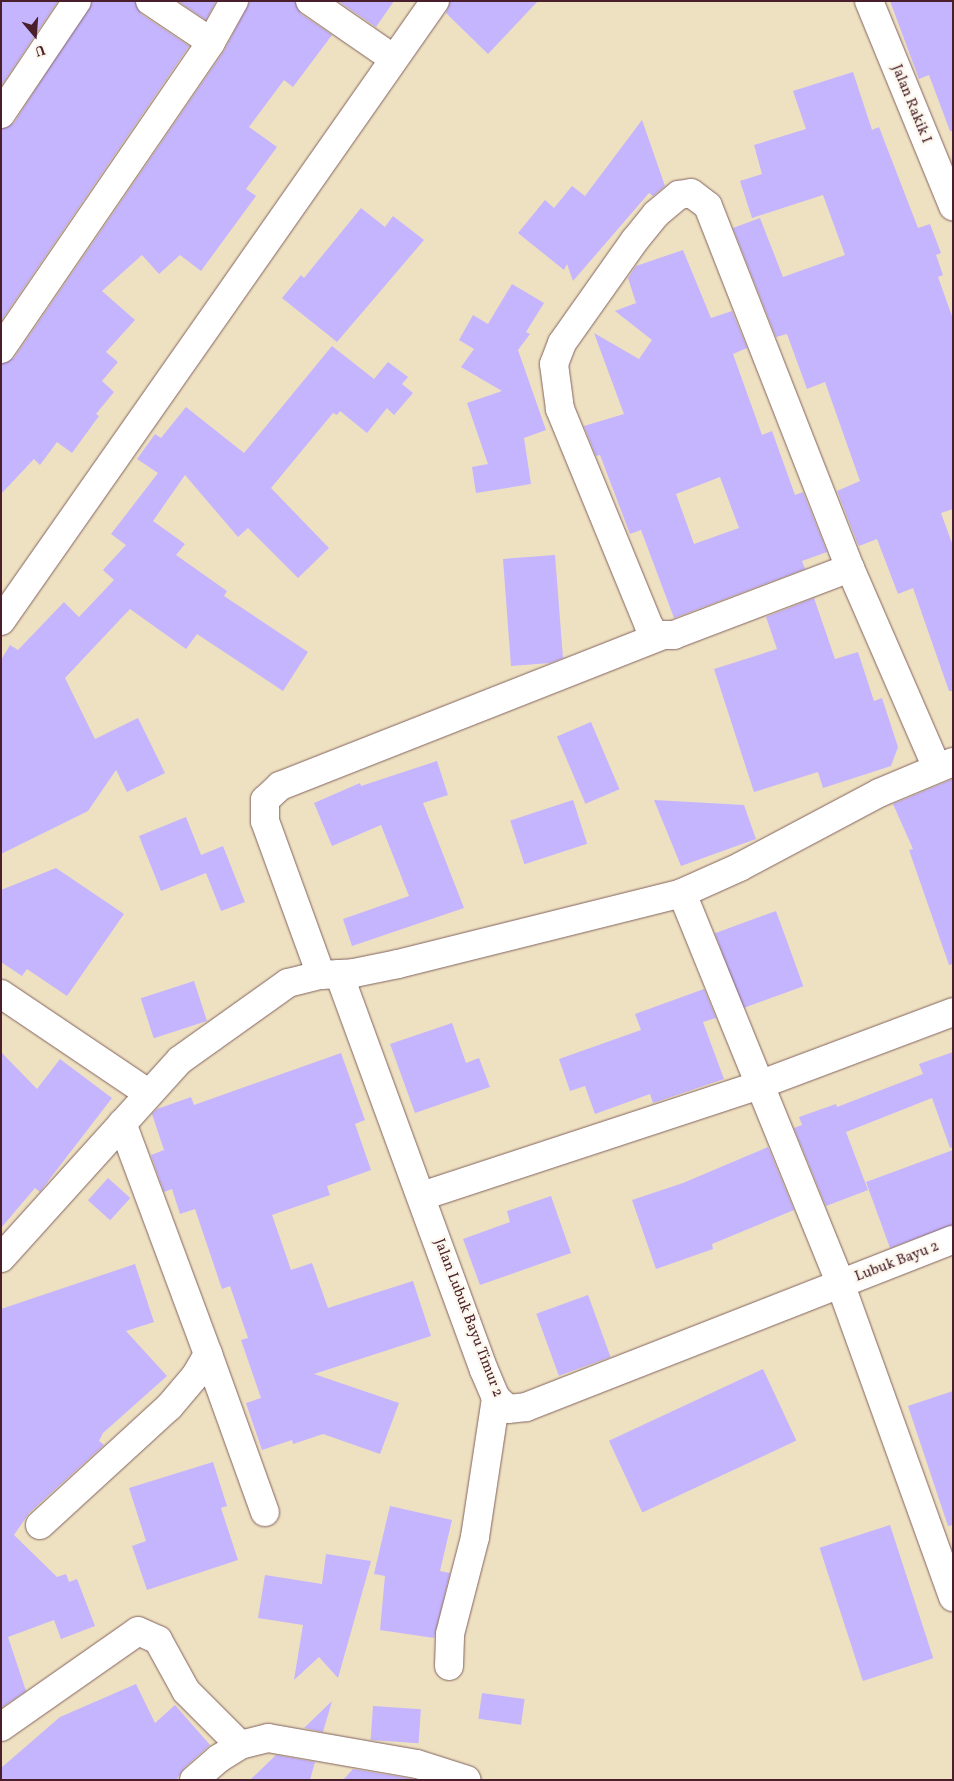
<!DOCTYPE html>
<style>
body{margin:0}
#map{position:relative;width:954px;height:1781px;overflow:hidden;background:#eee1c1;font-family:Vollkorn,serif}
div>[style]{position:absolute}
.building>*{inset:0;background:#c5b4fe;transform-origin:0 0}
.roads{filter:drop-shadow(0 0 1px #836360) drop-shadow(0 0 1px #836360)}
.minor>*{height:28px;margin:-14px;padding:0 14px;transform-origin:14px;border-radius:14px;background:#fff}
span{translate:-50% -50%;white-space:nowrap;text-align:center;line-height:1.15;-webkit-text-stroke:4.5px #fbf7ec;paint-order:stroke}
.street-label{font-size:15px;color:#4a1f2b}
.frame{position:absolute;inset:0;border:2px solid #4a1f2b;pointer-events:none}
.north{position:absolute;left:10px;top:10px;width:50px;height:50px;-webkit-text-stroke:4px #fbf7ec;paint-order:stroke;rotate:162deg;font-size:14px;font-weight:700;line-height:20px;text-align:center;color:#4a1f2b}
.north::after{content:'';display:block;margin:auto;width:18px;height:22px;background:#4a1f2b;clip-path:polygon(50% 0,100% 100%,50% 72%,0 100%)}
</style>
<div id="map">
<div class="building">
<div style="clip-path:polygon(1px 1px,58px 1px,1px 86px)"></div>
<div style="clip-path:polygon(92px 1px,135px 1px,141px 14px,189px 46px,1px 321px,1px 129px,14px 123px)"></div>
<div style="clip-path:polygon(178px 1px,216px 1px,206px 20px)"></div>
<div style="clip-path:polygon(250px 1px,295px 1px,301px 14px,332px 35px,293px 87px,284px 80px,249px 127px,277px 147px,246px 189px,256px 196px,201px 271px,180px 255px,159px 274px,142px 255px,102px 291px,135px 320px,106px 352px,118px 362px,102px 381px,114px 392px,96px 414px,99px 416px,72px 453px,57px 442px,40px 465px,34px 459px,1px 494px,1px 364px,14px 358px,224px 51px)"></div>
<div style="clip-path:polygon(338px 1px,394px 1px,376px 27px)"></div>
<div style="clip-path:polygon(450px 1px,538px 1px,488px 54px,446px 13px)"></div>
<div style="clip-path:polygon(890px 1px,953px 1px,953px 131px,950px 131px,929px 75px,919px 79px)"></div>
<div style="clip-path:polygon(853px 72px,872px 130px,879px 127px,918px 228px,930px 224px,941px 253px,936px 255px,943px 275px,938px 277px,953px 319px,953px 509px,941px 513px,953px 546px,953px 691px,949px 691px,913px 588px,898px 594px,877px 539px,859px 546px,857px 542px,837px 491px,860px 481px,825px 382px,807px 389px,787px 334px,776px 337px,733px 228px,760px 218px,783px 277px,845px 255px,823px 195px,752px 218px,740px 181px,762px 174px,754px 145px,806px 129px,793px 91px)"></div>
<div style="clip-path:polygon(642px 120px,665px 186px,653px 196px,649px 193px,573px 281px,567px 264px,564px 270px,518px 233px,545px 200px,554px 208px,572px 186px,585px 196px)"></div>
<div style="clip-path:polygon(361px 208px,385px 227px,393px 216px,424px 240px,337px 342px,282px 298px,301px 275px,304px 278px)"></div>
<div style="clip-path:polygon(evenodd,683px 250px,711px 318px,732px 311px,747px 348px,733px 354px,762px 435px,772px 431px,795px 495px,803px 492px,827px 552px,802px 561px,805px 569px,674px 618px,641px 530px,630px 534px,600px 455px,596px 456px,584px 426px,624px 414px,594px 333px,639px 359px,652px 340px,615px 311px,636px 303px,628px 278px,636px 266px,683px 250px,720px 477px,739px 528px,694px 544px,676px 494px,720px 477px)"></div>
<div style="clip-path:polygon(512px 284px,544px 303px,526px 332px,530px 334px,518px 350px,546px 430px,524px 438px,531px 484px,476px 493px,472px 467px,488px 464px,467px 403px,502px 391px,461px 367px,474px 349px,459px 340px,473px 315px,488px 324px)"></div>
<div style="clip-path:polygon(332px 346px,374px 379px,388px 362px,408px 377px,402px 384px,413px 393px,394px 415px,387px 408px,367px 433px,340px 411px,337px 415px,333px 413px,271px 488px,329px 548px,298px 578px,248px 528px,238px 537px,185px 475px,153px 521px,185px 544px,176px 555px,227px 591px,224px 596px,308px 652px,283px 691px,197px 634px,186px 649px,130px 609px,65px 678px,95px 739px,138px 718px,165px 773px,127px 792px,116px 770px,88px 811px,1px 854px,1px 660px,10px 645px,18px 650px,64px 602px,79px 617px,114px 580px,103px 570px,126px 545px,111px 534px,158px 473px,137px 459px,155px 434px,161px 438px,186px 407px,244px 453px)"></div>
<div style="clip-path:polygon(555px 555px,563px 658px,550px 663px,511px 666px,503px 559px)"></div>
<div style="clip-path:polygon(814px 598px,835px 659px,858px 652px,874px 701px,882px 698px,898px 747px,891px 766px,823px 788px,818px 772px,754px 792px,714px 669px,777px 649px,766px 617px)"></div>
<div style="left:591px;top:722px;width:73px;height:37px;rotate:67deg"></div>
<div style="clip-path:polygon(437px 761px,448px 795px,423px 803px,464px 908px,352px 946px,343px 919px,409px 896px,381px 825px,332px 846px,314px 803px,360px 783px,361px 786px)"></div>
<div style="clip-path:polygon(953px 779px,953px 964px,949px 965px,909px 850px,913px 849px,893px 804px)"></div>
<div style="left:573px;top:800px;width:46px;height:66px;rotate:72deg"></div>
<div style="clip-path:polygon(654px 800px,744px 805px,756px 839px,681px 866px)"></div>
<div style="clip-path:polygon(186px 817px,201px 855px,223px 846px,245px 902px,221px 911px,206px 873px,161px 891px,139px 836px)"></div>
<div style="clip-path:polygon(56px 868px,124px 914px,67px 996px,27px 969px,22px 976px,1px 962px,1px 890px)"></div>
<div style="left:776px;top:911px;width:80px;height:65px;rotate:70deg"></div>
<div style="left:194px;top:981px;width:42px;height:56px;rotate:72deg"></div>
<div style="clip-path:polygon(704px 989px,716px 1018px,703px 1022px,724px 1079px,653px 1103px,650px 1094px,595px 1114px,585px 1086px,570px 1091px,559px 1059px,641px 1030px,635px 1014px)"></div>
<div style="clip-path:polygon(452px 1023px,466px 1063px,479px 1058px,490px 1087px,415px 1113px,390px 1044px)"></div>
<div style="clip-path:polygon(1px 1052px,37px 1089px,60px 1059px,112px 1098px,42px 1189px,40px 1192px,35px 1188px,1px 1228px)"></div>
<div style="clip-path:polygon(953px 1052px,953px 1147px,950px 1148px,932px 1098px,846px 1132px,868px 1190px,826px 1206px,794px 1128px,802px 1125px,799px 1117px,836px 1104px,837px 1107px,923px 1074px,919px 1064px)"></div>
<div style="clip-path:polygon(341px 1053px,365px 1120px,355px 1124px,371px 1170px,327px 1186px,330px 1195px,272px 1215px,291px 1270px,312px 1263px,328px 1308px,413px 1281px,431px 1336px,314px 1374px,399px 1403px,380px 1454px,323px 1434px,293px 1444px,292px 1440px,262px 1450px,246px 1403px,261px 1398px,241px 1340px,248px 1338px,230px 1286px,222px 1289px,195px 1209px,180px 1214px,172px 1189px,164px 1192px,151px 1155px,164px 1150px,152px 1114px,157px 1109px,191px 1097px,194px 1105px)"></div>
<div style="clip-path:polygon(768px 1147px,794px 1210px,712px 1244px,713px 1249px,656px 1269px,632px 1200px,683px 1183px)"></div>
<div style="clip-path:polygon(953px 1150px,953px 1225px,890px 1248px,866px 1182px)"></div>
<div style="left:108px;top:1178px;width:30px;height:30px;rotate:42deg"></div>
<div style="clip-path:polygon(551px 1196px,571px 1253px,480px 1285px,463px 1239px,510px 1222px,507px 1211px)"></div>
<div style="clip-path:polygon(135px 1264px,154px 1322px,126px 1331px,167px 1376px,103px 1433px,99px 1441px,104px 1445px,29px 1513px,14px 1535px,57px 1577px,66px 1574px,69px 1582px,77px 1579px,95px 1626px,61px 1639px,54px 1620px,8px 1637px,26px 1691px,1px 1708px,1px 1309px)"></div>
<div style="left:588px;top:1295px;width:66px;height:55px;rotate:70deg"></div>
<div style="left:763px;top:1369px;width:79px;height:170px;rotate:65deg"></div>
<div style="clip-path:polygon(953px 1391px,953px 1525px,948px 1526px,908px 1406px)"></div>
<div style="clip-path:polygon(213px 1462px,227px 1506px,221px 1508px,238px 1560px,147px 1590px,132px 1546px,146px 1541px,129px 1488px)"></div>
<div style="clip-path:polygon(390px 1506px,452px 1520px,440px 1571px,450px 1573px,434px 1638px,380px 1630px,385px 1576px,374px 1574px)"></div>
<div style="left:890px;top:1525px;width:140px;height:74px;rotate:72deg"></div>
<div style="clip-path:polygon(326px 1554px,371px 1561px,338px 1678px,319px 1657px,294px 1680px,303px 1625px,258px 1618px,265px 1575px,322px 1584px)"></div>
<div style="clip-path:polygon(136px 1684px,155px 1723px,175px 1705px,210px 1745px,184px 1768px,176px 1780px,1px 1780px,1px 1768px,60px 1717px)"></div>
<div style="left:482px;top:1693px;width:43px;height:26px;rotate:8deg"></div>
<div style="clip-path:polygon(332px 1701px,323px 1732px,304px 1728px)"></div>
<div style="left:373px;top:1706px;width:48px;height:34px;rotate:4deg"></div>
<div style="clip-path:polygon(276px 1755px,315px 1762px,310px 1780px,250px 1780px)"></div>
<div style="clip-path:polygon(353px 1769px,413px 1779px,415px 1780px,343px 1780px)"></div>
</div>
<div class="roads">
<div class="minor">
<div style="left:150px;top:1px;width:73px;rotate:33.9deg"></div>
<div style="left:310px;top:1px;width:102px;rotate:34.6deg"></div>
<div style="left:869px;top:1px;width:222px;rotate:67.7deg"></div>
<div style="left:1px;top:114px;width:136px;rotate:-56.1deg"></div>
<div style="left:1px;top:349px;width:372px;rotate:-55.6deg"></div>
<div style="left:211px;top:42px;width:47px;rotate:-60.7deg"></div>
<div style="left:850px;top:568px;width:188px;rotate:159.2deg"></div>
<div style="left:674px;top:635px;width:18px;rotate:180deg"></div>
<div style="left:656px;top:635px;width:11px;rotate:-128deg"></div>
<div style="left:649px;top:626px;width:235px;rotate:-112.3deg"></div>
<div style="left:560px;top:409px;width:45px;rotate:-97.6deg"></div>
<div style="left:554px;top:364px;width:22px;rotate:-69deg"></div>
<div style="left:562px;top:343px;width:126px;rotate:-54.7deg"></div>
<div style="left:635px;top:240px;width:33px;rotate:-51deg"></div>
<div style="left:656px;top:214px;width:30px;rotate:-40deg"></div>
<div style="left:679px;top:195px;width:12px;rotate:-9deg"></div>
<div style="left:691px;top:193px;width:21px;rotate:37deg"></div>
<div style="left:708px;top:206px;width:389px;rotate:68.6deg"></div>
<div style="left:850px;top:568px;width:218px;rotate:66.5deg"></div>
<div style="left:1px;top:621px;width:757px;rotate:-55.01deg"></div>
<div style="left:953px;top:762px;width:80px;rotate:157.3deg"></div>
<div style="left:879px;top:793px;width:157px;rotate:152deg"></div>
<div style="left:740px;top:867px;width:64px;rotate:155.9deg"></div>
<div style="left:682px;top:893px;width:421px;rotate:67.9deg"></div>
<div style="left:840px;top:1283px;width:334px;rotate:70.2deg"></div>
<div style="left:339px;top:974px;width:422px;rotate:69.9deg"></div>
<div style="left:484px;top:1370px;width:30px;rotate:67deg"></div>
<div style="left:496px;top:1398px;width:16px;rotate:43deg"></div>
<div style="left:508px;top:1409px;width:18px;rotate:-6deg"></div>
<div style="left:526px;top:1407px;width:458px;rotate:-21.4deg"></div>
<div style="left:321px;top:975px;width:164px;rotate:-110deg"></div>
<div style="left:265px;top:821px;width:21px;rotate:-90deg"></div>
<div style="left:265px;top:800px;width:21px;rotate:-43deg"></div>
<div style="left:280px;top:786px;width:409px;rotate:-21.5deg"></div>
<div style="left:1px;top:994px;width:177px;rotate:34deg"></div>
<div style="left:422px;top:1196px;width:355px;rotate:-18.2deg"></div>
<div style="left:759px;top:1085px;width:207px;rotate:-20.6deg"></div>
<div style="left:1px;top:1258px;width:267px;rotate:-47.9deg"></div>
<div style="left:180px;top:1060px;width:133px;rotate:-35.5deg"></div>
<div style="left:288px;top:983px;width:34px;rotate:-14deg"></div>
<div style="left:321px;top:975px;width:33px;rotate:-3deg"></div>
<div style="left:354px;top:973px;width:45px;rotate:-11.6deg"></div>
<div style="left:398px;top:964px;width:293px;rotate:-14deg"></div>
<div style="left:208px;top:1354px;width:168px;rotate:70.2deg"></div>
<div style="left:40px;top:1525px;width:175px;rotate:-42.5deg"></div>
<div style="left:169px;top:1407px;width:42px;rotate:-49.8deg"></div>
<div style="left:196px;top:1375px;width:24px;rotate:-60deg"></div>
<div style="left:208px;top:1354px;width:246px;rotate:-110.4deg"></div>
<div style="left:449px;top:1666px;width:32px;rotate:-88deg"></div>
<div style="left:450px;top:1634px;width:100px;rotate:-75.5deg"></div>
<div style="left:475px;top:1537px;width:141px;rotate:-81.4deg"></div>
<div style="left:1px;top:1727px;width:167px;rotate:-35deg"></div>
<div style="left:138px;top:1631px;width:22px;rotate:24deg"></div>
<div style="left:158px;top:1640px;width:58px;rotate:61.2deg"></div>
<div style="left:186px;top:1691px;width:76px;rotate:45deg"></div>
<div style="left:194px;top:1780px;width:32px;rotate:-41deg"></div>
<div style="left:218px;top:1759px;width:26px;rotate:-32deg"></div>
<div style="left:240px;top:1745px;width:29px;rotate:-14deg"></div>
<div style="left:268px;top:1738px;width:151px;rotate:9.9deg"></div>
<div style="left:417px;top:1764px;width:52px;rotate:17.7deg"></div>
</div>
</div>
<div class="street-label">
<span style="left:911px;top:104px;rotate:68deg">Jalan Rakik I</span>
<span style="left:897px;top:1262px;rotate:-21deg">Lubuk Bayu 2</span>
<span style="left:468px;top:1318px;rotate:69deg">Jalan Lubuk Bayu Timur 2</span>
</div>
<div class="frame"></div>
<div class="north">U</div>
</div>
